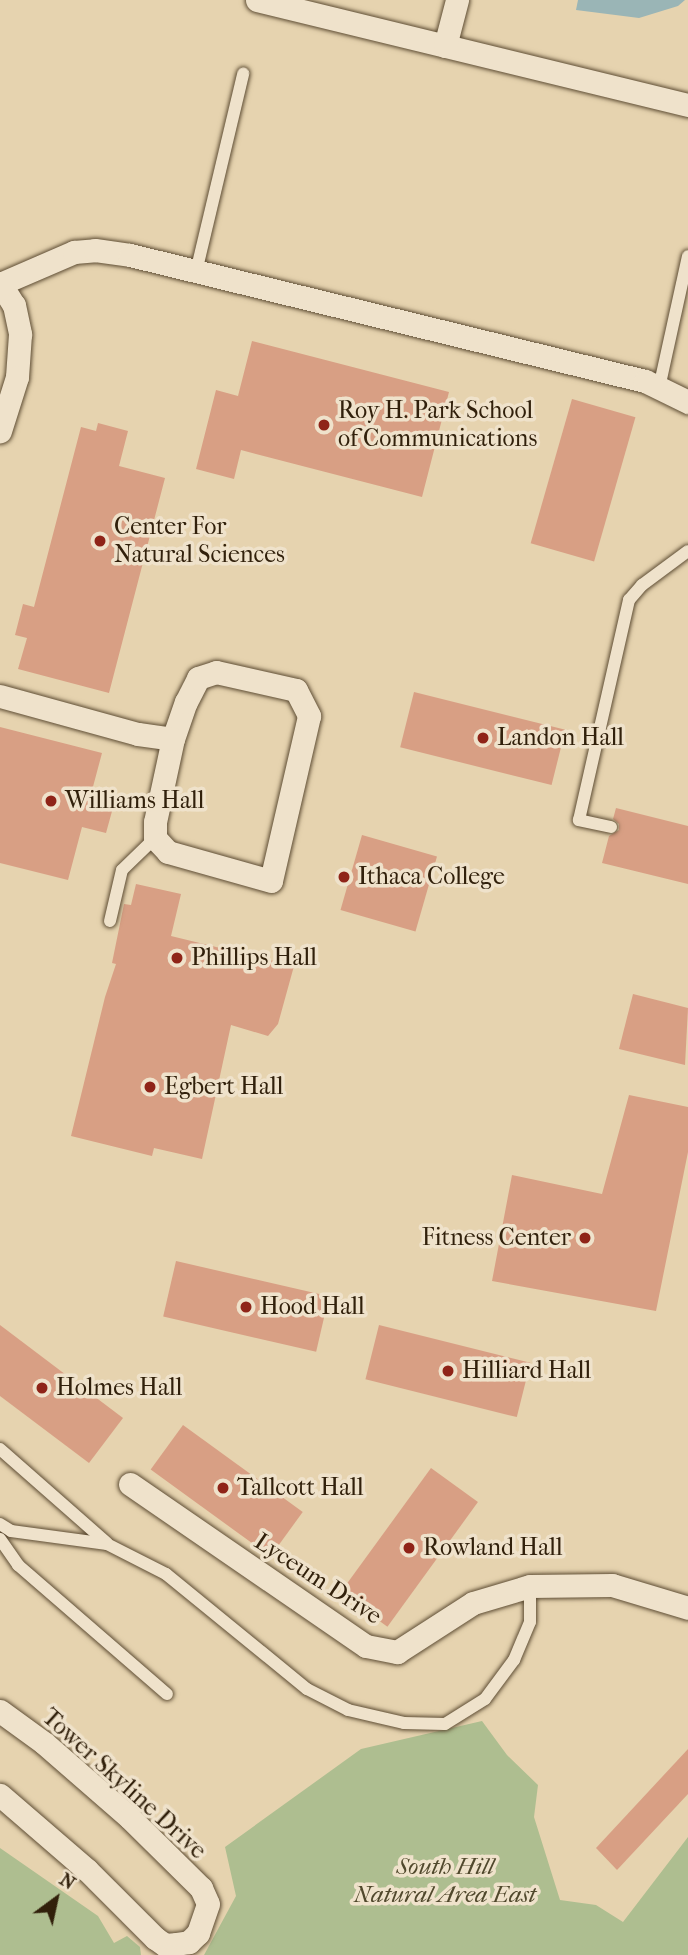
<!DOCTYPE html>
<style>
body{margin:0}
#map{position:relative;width:688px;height:1955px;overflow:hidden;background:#e6d3af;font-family:"IM FELL French Canon",serif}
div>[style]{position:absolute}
.green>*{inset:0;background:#aebe90}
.water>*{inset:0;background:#9ab5b6}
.building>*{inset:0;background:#d89f84;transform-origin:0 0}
.roads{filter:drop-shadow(0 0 2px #5e4d34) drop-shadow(0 0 2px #5e4d34)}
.lane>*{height:12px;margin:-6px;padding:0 6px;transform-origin:6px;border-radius:6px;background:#efe2cb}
.street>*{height:23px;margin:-11.5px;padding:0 11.5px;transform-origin:11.5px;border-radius:11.5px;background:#efe2cb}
.dots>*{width:19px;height:19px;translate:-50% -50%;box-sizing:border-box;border:4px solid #efe2cb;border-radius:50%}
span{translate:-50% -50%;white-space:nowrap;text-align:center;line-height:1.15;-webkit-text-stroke:7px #efe2cb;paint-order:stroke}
.poi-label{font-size:24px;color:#31200b}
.left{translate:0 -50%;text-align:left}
.right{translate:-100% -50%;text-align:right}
.street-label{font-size:24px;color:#31200b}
.park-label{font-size:24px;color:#50482c;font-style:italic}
.north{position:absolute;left:21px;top:1864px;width:70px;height:70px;-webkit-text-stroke:5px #efe2cb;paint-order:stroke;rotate:33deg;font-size:19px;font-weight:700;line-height:28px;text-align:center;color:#31200b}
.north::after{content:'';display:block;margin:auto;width:24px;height:32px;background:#31200b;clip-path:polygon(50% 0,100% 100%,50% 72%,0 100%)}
</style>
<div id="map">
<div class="green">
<div style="clip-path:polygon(482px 1721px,507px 1755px,538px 1785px,534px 1817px,560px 1900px,596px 1905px,623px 1922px,688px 1837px,688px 1955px,204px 1955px,236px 1896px,225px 1847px,361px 1749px)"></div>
<div style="clip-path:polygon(0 1848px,98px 1916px,114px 1943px,127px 1936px,140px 1947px,141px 1955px,0 1955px)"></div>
</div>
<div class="water">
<div style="clip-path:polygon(578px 0,685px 0,678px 6px,639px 18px,576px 10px)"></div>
</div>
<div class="building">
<div style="clip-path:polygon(252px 341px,449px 392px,422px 497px,241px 450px,234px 479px,196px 469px,216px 390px,238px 396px)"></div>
<div style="left:572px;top:399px;width:66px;height:150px;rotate:16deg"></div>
<div style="clip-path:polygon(98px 423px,128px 431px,119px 466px,165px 478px,109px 693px,18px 669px,27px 638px,15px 635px,23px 604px,34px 607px,81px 427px,96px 431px)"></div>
<div style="left:414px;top:692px;width:156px;height:57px;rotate:14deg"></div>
<div style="clip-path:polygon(0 727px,102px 753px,90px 798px,114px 804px,106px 833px,82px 827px,68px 880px,0 863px)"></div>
<div style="clip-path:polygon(616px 808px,688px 826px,688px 884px,602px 863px,609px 836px,619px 830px,619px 824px,613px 819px)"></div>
<div style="left:362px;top:835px;width:78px;height:78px;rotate:16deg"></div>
<div style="clip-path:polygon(136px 884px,181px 894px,171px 936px,294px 966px,278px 1024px,268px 1036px,231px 1025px,202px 1159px,154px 1148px,152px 1156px,71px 1136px,105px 997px,116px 964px,112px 963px,124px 904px,131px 905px)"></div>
<div style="clip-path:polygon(633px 994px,688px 1008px,685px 1065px,619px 1049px)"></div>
<div style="clip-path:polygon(629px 1095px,688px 1107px,688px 1152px,656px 1311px,492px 1281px,512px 1175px,602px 1194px)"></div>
<div style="left:176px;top:1261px;width:157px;height:57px;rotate:13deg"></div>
<div style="clip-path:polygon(0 1325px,123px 1418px,89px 1463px,0 1396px)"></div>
<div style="left:379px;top:1325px;width:156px;height:56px;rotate:14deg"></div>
<div style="left:183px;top:1425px;width:148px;height:55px;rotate:36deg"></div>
<div style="left:431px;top:1468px;width:58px;height:154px;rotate:36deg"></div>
<div style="clip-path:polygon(688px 1749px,688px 1794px,617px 1870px,596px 1848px)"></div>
</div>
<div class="roads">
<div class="lane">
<div style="left:196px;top:272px;width:204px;rotate:-76.6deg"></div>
<div style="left:659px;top:388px;width:135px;rotate:-77.6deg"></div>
<div style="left:611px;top:827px;width:33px;rotate:-168deg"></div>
<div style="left:579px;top:820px;width:226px;rotate:-77.2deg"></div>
<div style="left:629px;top:600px;width:20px;rotate:-49deg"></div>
<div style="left:642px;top:585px;width:57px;rotate:-36.5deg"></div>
<div style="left:110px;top:921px;width:52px;rotate:-76.8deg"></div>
<div style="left:122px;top:870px;width:46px;rotate:-44.1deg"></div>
<div style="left:0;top:1449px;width:142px;rotate:41.3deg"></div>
<div style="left:0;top:1524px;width:13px;rotate:32deg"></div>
<div style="left:11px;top:1531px;width:97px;rotate:7.7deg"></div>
<div style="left:107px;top:1544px;width:66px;rotate:27deg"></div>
<div style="left:166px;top:1574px;width:182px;rotate:39.2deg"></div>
<div style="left:307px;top:1689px;width:46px;rotate:27.1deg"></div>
<div style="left:348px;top:1710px;width:57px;rotate:13.1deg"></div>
<div style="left:404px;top:1723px;width:41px;rotate:1.4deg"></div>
<div style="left:445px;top:1724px;width:47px;rotate:-32deg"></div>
<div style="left:485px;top:1699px;width:49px;rotate:-53.4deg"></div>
<div style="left:514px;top:1660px;width:41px;rotate:-67.2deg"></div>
<div style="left:530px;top:1622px;width:36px;rotate:-90deg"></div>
<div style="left:0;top:1539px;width:32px;rotate:55deg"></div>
<div style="left:18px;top:1565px;width:197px;rotate:40.9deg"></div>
</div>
<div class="street">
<div style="left:257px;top:0;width:444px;rotate:13.7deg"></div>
<div style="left:445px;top:46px;width:48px;rotate:-75.4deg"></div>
<div style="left:0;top:283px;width:26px;rotate:58deg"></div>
<div style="left:14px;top:305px;width:30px;rotate:78deg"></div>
<div style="left:20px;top:334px;width:43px;rotate:94deg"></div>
<div style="left:17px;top:377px;width:57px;rotate:107.5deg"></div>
<div style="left:0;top:284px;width:81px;rotate:-23.4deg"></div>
<div style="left:74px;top:252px;width:21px;rotate:-5deg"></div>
<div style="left:95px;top:250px;width:35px;rotate:8deg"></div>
<div style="left:130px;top:255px;width:530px;rotate:13.75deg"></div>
<div style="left:645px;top:381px;width:48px;rotate:26deg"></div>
<div style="left:216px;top:672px;width:82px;rotate:12.7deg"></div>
<div style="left:296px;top:690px;width:29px;rotate:63deg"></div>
<div style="left:309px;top:716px;width:169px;rotate:103deg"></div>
<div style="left:271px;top:881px;width:107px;rotate:-164.3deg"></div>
<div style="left:168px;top:852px;width:19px;rotate:-133deg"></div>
<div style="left:155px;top:838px;width:16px;rotate:-90deg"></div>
<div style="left:155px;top:822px;width:85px;rotate:-77.8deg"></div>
<div style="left:173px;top:739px;width:39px;rotate:-71deg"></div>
<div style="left:186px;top:702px;width:27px;rotate:-63deg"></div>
<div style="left:198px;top:678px;width:19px;rotate:-18deg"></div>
<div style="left:0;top:696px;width:143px;rotate:15.4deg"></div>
<div style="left:138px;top:734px;width:35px;rotate:8deg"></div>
<div style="left:130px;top:1484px;width:286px;rotate:34.5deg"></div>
<div style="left:366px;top:1646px;width:32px;rotate:11deg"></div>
<div style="left:397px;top:1652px;width:90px;rotate:-32.8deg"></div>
<div style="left:473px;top:1603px;width:59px;rotate:-16.6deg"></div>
<div style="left:530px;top:1586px;width:82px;rotate:-0.7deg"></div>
<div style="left:612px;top:1585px;width:79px;rotate:16.8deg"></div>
<div style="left:0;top:1711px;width:54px;rotate:36deg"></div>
<div style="left:44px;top:1743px;width:114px;rotate:41.1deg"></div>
<div style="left:130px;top:1818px;width:100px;rotate:44.6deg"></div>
<div style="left:201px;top:1888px;width:17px;rotate:66deg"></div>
<div style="left:208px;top:1904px;width:31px;rotate:109deg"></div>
<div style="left:198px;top:1933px;width:13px;rotate:135deg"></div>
<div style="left:189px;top:1942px;width:12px;rotate:171deg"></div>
<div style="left:177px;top:1944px;width:12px;rotate:175deg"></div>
<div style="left:165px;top:1945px;width:12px;rotate:-145deg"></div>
<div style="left:155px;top:1938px;width:96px;rotate:-135deg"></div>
<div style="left:87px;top:1870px;width:115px;rotate:-139.2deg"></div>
</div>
</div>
<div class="dots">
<div style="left:324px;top:425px;background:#8f2418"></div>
<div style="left:100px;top:541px;background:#8f2418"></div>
<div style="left:483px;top:738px;background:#8f2418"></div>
<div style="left:51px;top:801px;background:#8f2418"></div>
<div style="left:344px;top:877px;background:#8f2418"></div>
<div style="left:177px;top:958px;background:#8f2418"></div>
<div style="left:150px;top:1087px;background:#8f2418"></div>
<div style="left:585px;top:1238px;background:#8f2418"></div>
<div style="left:246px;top:1307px;background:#8f2418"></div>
<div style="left:448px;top:1371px;background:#8f2418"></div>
<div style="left:42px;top:1388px;background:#8f2418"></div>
<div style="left:223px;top:1488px;background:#8f2418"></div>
<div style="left:409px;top:1548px;background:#8f2418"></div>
</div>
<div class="poi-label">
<span class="left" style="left:338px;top:425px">Roy H. Park School<br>of Communications</span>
<span class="left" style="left:114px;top:541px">Center For<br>Natural Sciences</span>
<span class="left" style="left:497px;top:738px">Landon Hall</span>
<span class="left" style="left:65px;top:801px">Williams Hall</span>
<span class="left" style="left:358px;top:877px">Ithaca College</span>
<span class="left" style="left:191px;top:958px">Phillips Hall</span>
<span class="left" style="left:164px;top:1087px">Egbert Hall</span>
<span class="right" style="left:571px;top:1238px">Fitness Center</span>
<span class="left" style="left:260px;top:1307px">Hood Hall</span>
<span class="left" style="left:462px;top:1371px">Hilliard Hall</span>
<span class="left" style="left:56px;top:1388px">Holmes Hall</span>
<span class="left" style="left:237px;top:1488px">Tallcott Hall</span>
<span class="left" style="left:423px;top:1548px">Rowland Hall</span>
</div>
<div class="street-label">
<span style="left:318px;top:1579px;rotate:33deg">Lyceum Drive</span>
<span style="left:124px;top:1784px;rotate:42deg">Tower Skyline Drive</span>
</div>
<div class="park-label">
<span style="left:445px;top:1881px">South Hill<br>Natural Area East</span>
</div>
<div class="north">N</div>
</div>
